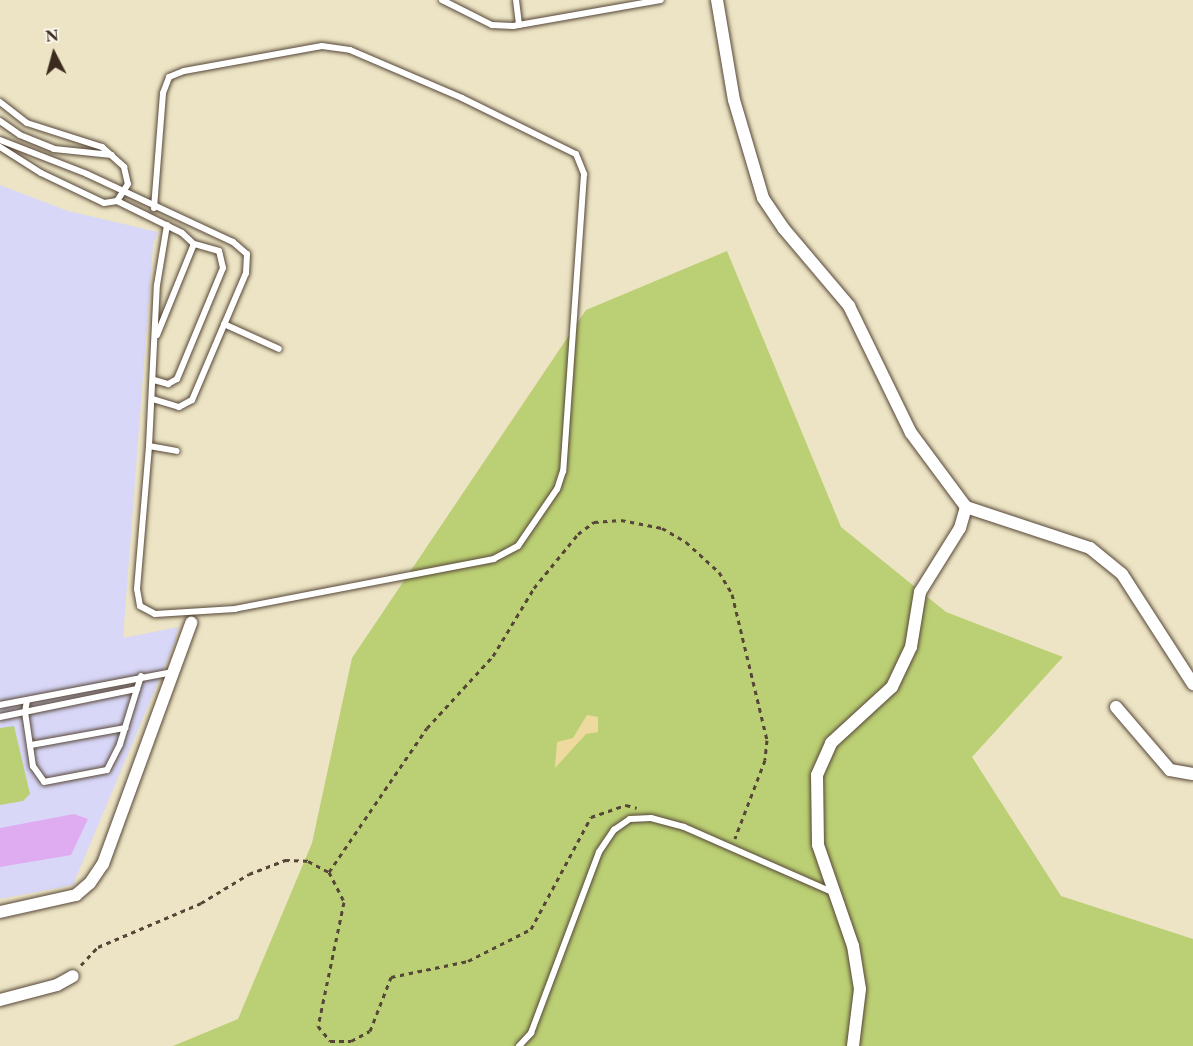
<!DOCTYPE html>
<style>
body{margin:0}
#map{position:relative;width:1193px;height:1046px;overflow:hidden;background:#ece4c4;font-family:"EB Garamond",serif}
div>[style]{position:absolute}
.built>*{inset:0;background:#d8d7f8}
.green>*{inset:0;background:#bbd074}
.sand>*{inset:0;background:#eeda9e}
.building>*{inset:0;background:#e0acf1}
.path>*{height:3px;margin-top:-1.5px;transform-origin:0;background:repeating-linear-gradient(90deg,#564637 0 4.5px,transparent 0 9px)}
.roads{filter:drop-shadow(0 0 2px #564637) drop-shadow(0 0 2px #564637)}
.lane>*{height:6px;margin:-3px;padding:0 3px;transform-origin:3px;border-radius:3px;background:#fff}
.street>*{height:12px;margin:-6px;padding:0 6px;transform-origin:6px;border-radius:6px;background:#fff}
span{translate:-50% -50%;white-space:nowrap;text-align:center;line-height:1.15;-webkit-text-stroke:4.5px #fbf7ec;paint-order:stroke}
.north{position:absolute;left:24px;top:24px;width:60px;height:60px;-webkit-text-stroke:4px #fbf7ec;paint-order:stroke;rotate:354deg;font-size:16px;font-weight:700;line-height:24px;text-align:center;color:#3b2a1e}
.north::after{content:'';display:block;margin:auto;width:21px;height:27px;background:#3b2a1e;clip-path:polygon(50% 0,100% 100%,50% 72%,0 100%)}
</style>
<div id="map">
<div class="built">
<div style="clip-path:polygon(0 185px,68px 211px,158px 232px,153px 245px,123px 638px,178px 627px,175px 642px,73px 885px,0 899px)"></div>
</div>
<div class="green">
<div style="clip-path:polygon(727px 251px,841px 527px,946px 612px,1063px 657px,972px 757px,1061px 896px,1193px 939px,1193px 1046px,173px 1046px,238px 1019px,312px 843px,352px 658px,586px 310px)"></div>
<div style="clip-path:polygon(14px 726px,30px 794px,23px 801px,0 805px,0 728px)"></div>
</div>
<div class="sand">
<div style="clip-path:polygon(587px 715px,598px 717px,598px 732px,586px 734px,555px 768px,557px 742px,573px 738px)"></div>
</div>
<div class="building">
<div style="clip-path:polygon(74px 814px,88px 819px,71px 855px,0 867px,0 828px)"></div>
</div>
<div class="path">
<div style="left:329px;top:872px;width:174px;rotate:-55.8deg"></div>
<div style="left:427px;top:728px;width:98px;rotate:-47.5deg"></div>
<div style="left:493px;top:656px;width:79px;rotate:-58.9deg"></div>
<div style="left:534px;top:588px;width:70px;rotate:-50.8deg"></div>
<div style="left:578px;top:534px;width:20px;rotate:-37deg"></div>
<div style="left:594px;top:522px;width:27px;rotate:-4deg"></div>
<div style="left:621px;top:520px;width:42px;rotate:11deg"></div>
<div style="left:662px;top:528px;width:28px;rotate:30deg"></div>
<div style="left:686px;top:542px;width:45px;rotate:42.3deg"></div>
<div style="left:719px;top:572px;width:26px;rotate:59deg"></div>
<div style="left:732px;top:594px;width:150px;rotate:76.5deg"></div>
<div style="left:767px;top:740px;width:20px;rotate:96deg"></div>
<div style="left:765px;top:760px;width:84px;rotate:111deg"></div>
<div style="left:81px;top:965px;width:25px;rotate:-47deg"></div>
<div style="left:98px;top:947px;width:112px;rotate:-23.1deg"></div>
<div style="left:201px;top:903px;width:56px;rotate:-31.1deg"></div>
<div style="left:249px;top:874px;width:39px;rotate:-21deg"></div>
<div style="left:285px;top:860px;width:23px;rotate:2deg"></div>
<div style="left:308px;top:861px;width:24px;rotate:28deg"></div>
<div style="left:329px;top:872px;width:34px;rotate:63deg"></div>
<div style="left:344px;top:902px;width:127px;rotate:101.8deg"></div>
<div style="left:318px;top:1026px;width:19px;rotate:51deg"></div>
<div style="left:330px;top:1041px;width:21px"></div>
<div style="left:351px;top:1041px;width:21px;rotate:-28deg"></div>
<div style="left:370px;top:1031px;width:58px;rotate:-68.7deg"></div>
<div style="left:391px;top:977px;width:79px;rotate:-11.7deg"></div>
<div style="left:468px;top:961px;width:71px;rotate:-26.9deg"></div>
<div style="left:531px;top:929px;width:127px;rotate:-61.8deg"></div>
<div style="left:591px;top:817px;width:37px;rotate:-19deg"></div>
<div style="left:626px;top:805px;width:11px;rotate:15deg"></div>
</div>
<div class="roads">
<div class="lane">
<div style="left:442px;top:0;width:56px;rotate:26.6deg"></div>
<div style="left:492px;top:25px;width:21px;rotate:3deg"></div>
<div style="left:513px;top:26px;width:150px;rotate:-10deg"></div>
<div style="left:516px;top:0;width:25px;rotate:83deg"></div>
<div style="left:0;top:102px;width:34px;rotate:38deg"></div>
<div style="left:27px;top:123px;width:79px;rotate:17.7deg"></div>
<div style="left:102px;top:147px;width:30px;rotate:42deg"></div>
<div style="left:124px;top:167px;width:17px;rotate:77deg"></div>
<div style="left:128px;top:184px;width:20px;rotate:123deg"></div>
<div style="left:117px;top:201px;width:13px;rotate:171deg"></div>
<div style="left:104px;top:203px;width:70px;rotate:-154.5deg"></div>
<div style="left:41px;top:173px;width:49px;rotate:-147.6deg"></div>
<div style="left:0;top:121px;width:24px;rotate:35deg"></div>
<div style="left:20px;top:135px;width:37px;rotate:22deg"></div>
<div style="left:54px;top:149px;width:58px;rotate:5.9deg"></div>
<div style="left:0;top:140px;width:93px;rotate:21.3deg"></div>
<div style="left:87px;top:174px;width:161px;rotate:25deg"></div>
<div style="left:233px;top:242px;width:18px;rotate:41deg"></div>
<div style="left:247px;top:254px;width:19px;rotate:93deg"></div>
<div style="left:246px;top:273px;width:138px;rotate:113deg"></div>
<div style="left:192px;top:400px;width:15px;rotate:152deg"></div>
<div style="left:179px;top:407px;width:28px;rotate:-163deg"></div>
<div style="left:117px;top:201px;width:72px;rotate:26.2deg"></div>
<div style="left:182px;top:233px;width:16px;rotate:43deg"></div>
<div style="left:154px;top:208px;width:115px;rotate:-85.5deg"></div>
<div style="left:163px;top:93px;width:17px;rotate:-69deg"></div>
<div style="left:169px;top:77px;width:16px;rotate:-22deg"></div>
<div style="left:184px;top:71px;width:140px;rotate:-10.3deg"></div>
<div style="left:322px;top:46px;width:28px;rotate:8deg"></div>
<div style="left:350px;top:50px;width:122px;rotate:23.2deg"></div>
<div style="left:462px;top:98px;width:127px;rotate:26.2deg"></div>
<div style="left:576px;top:154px;width:22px;rotate:68deg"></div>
<div style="left:584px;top:174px;width:298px;rotate:94deg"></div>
<div style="left:563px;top:471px;width:19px;rotate:108deg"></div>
<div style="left:557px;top:489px;width:69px;rotate:124.4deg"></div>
<div style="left:518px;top:546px;width:27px;rotate:152deg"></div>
<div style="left:494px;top:559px;width:264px;rotate:169.1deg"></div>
<div style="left:235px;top:609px;width:80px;rotate:176.4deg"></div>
<div style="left:155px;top:614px;width:17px;rotate:-152deg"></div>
<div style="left:140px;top:606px;width:17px;rotate:-100deg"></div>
<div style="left:137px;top:589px;width:144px;rotate:-85.2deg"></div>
<div style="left:149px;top:446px;width:161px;rotate:-87.2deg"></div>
<div style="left:157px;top:285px;width:61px;rotate:-80.5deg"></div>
<div style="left:224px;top:324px;width:60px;rotate:24.4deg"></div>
<div style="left:157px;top:335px;width:98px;rotate:-67.9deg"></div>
<div style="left:154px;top:380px;width:15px;rotate:16deg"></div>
<div style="left:168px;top:384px;width:10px;rotate:-29deg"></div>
<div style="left:177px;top:379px;width:120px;rotate:-67.5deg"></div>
<div style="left:223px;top:268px;width:17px;rotate:-103deg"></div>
<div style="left:219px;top:251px;width:26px;rotate:-164deg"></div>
<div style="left:149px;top:446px;width:28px;rotate:10deg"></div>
<div style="left:27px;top:700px;width:12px;rotate:99deg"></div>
<div style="left:25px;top:712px;width:55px;rotate:81.6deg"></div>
<div style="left:33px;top:766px;width:19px;rotate:55deg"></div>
<div style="left:44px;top:782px;width:64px;rotate:-10.8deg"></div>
<div style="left:107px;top:770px;width:29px;rotate:-63deg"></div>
<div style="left:120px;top:744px;width:71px;rotate:-72.8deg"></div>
<div style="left:0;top:705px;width:176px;rotate:-10.8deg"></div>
<div style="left:0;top:717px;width:140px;rotate:-11.6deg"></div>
<div style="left:31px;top:745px;width:96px;rotate:-10.3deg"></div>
<div style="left:519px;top:1046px;width:18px;rotate:-47deg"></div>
<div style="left:531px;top:1033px;width:193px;rotate:-69.4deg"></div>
<div style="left:599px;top:852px;width:27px;rotate:-56deg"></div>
<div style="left:614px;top:830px;width:19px;rotate:-35deg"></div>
<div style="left:630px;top:819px;width:21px;rotate:-3deg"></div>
<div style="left:651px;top:818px;width:34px;rotate:15deg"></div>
<div style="left:684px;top:827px;width:164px;rotate:23.7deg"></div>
</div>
<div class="street">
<div style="left:717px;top:0;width:101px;rotate:80.4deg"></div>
<div style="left:734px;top:100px;width:102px;rotate:73.5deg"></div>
<div style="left:763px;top:198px;width:37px;rotate:56deg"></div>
<div style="left:784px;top:229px;width:101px;rotate:49.8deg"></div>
<div style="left:849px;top:306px;width:141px;rotate:64deg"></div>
<div style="left:911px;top:433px;width:92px;rotate:53.4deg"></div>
<div style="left:966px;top:507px;width:131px;rotate:18.3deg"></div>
<div style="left:1090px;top:548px;width:41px;rotate:39.1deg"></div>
<div style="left:1122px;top:574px;width:131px;rotate:57.2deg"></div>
<div style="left:1116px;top:707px;width:83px;rotate:49.4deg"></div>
<div style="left:1170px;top:770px;width:23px;rotate:10deg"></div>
<div style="left:0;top:912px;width:78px;rotate:-12.6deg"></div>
<div style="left:76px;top:895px;width:18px;rotate:-41deg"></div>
<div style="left:90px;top:883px;width:23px;rotate:-56deg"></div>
<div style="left:103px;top:864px;width:257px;rotate:-69.9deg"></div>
<div style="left:0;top:1000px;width:59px;rotate:-14.7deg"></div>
<div style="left:57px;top:985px;width:18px;rotate:-29deg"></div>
<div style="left:853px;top:1046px;width:57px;rotate:-83deg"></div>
<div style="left:860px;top:989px;width:44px;rotate:-99.2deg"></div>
<div style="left:853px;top:946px;width:107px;rotate:-109.1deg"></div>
<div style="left:818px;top:845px;width:70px;rotate:-90.8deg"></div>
<div style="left:817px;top:775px;width:35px;rotate:-66deg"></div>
<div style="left:831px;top:743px;width:83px;rotate:-42.6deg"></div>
<div style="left:892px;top:687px;width:44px;rotate:-64.6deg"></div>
<div style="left:911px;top:647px;width:56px;rotate:-80.7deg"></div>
<div style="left:920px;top:592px;width:75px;rotate:-58deg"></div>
<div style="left:960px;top:528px;width:22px;rotate:-74deg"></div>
</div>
</div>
<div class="north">N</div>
</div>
